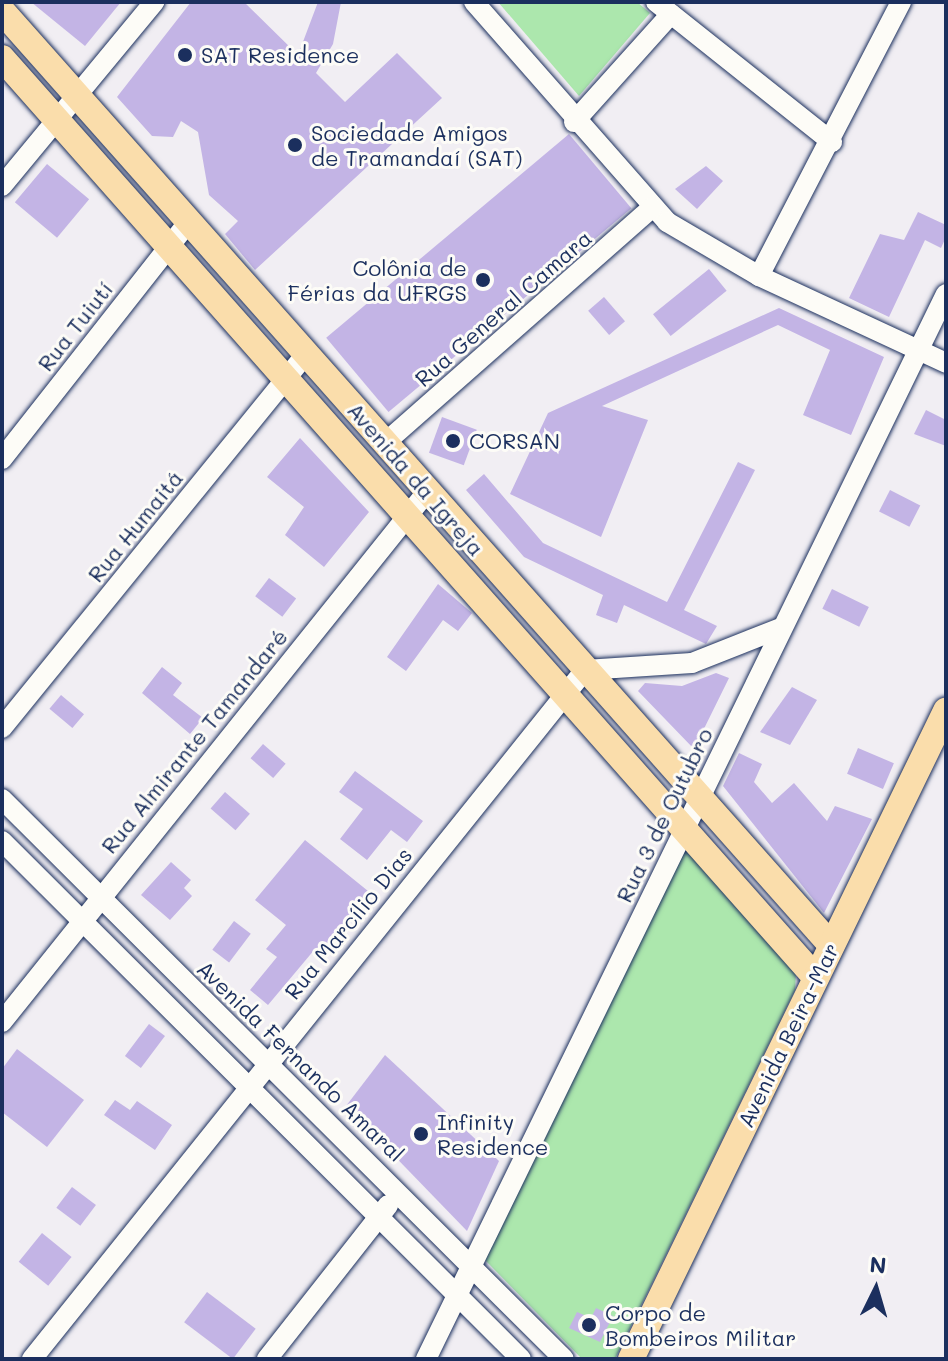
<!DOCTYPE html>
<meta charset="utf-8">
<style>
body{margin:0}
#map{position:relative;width:948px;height:1361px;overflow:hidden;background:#f1eef3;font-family:Mali,sans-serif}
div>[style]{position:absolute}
.green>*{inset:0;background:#ace7ad}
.building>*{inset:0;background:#c3b4e5;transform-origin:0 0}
.roads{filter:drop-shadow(0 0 2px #1b2f5e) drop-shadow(0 0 2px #1b2f5e)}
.minor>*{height:20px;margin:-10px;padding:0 10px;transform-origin:10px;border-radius:10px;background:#fdfcf7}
.major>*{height:26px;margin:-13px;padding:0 13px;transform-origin:13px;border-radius:13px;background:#faddab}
.dots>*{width:22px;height:22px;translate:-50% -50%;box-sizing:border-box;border:4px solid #fdfcf7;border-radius:50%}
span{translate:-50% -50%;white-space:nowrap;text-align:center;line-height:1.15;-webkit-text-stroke:6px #fdfcf7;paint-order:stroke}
.poi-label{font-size:22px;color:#1b2f5e}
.left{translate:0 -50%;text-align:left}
.right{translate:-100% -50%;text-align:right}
.street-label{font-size:22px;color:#1b2f5e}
.frame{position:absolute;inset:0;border:4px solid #1b2f5e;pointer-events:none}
.north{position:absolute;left:836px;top:1249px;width:80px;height:80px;-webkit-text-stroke:6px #fdfcf7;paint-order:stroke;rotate:5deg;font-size:22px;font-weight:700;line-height:32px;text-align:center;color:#1b2f5e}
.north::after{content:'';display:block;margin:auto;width:28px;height:36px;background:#1b2f5e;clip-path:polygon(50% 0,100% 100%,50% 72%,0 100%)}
</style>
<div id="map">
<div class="green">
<div style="clip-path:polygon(498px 2px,637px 2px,650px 13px,579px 96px)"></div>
<div style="clip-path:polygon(687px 846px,796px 973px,795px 990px,615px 1359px,582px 1359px,484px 1259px)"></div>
</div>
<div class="building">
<div style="clip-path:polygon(31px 2px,121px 2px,85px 46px)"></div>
<div style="clip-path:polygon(191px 2px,244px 2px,298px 55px,318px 2px,341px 2px,333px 44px,316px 73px,345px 102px,397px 53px,442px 98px,255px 270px,225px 234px,238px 221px,209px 195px,198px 132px,181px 121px,173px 137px,152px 136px,117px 97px)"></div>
<div style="left:569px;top:134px;width:97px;height:317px;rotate:50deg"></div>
<div style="left:47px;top:164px;width:55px;height:50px;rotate:40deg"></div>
<div style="clip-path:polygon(706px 166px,723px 181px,697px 209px,675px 189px)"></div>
<div style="clip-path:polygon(918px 212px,946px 225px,946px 237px,941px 248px,925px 240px,889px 317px,849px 298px,880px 234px,904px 240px)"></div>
<div style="left:709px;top:269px;width:28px;height:72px;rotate:51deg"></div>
<div style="left:604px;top:297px;width:32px;height:21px;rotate:49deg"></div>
<div style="clip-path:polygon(779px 308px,884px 357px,851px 435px,803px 415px,830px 350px,778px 325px,602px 406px,648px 420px,601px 537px,510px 494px,548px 413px)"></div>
<div style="clip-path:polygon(926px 410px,946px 420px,946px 446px,914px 434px)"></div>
<div style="left:442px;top:417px;width:37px;height:38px;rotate:20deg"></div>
<div style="clip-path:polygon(300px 438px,369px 512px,324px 567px,285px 535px,304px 507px,267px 477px)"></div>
<div style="clip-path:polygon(738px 462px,755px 470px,684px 610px,717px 626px,706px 644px,624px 605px,617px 623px,596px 615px,603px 595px,524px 557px,466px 490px,484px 474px,543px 543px,667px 602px)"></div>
<div style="left:890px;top:490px;width:34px;height:24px;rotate:27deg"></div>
<div style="left:269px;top:578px;width:34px;height:23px;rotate:37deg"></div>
<div style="clip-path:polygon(438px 584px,472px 613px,458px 631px,443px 620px,406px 671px,387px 657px)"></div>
<div style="left:832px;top:589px;width:41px;height:22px;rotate:26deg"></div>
<div style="clip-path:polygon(162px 667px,182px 683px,173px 695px,203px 718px,190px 734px,142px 693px)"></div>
<div style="clip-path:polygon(716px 673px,729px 678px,694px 749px,638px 691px,645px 683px,682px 686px)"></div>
<div style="clip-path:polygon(792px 687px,817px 700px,790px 745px,760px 732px)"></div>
<div style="left:61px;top:695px;width:30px;height:18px;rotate:40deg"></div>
<div style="left:263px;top:744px;width:30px;height:19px;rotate:41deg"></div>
<div style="left:858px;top:748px;width:39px;height:28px;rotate:23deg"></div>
<div style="clip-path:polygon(739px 753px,762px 764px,754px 782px,772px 803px,794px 783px,827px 821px,835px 806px,872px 819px,824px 913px,723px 786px)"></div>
<div style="clip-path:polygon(355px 771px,423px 821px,407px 842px,391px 830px,367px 860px,340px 839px,363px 809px,339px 792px)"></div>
<div style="left:225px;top:792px;width:33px;height:22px;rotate:41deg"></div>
<div style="clip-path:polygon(305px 840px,368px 891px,326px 957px,315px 949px,268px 1005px,250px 990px,277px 957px,266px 949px,286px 925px,255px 900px)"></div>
<div style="clip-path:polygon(171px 862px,191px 880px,184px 888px,192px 896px,170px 920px,141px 895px)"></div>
<div style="left:234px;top:921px;width:21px;height:36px;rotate:37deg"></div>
<div style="left:149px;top:1024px;width:20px;height:40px;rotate:37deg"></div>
<div style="clip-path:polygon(17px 1049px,84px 1100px,47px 1147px,2px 1112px,2px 1069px)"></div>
<div style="clip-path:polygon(385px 1055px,499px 1161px,467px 1231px,346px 1106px)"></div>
<div style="clip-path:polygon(115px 1100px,130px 1110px,137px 1101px,172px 1125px,155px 1150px,104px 1115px)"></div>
<div style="left:72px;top:1187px;width:30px;height:26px;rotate:37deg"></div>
<div style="left:42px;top:1233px;width:38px;height:37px;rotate:39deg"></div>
<div style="left:207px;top:1292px;width:61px;height:38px;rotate:37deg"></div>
<div style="clip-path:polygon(596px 1308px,613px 1316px,600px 1342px,569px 1328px,577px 1312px,591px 1318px)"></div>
</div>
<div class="roads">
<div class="minor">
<div style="left:474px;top:2px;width:293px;rotate:48.7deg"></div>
<div style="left:667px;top:222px;width:107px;rotate:30.4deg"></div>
<div style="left:759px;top:276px;width:206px;rotate:24.9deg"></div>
<div style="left:656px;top:2px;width:225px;rotate:38.5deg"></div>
<div style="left:574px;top:122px;width:145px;rotate:-48.1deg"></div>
<div style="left:2px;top:186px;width:239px;rotate:-50.4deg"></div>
<div style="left:759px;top:276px;width:309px;rotate:-62.6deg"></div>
<div style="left:385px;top:443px;width:356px;rotate:-41.4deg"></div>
<div style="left:2px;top:459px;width:299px;rotate:-51.8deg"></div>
<div style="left:2px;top:728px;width:482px;rotate:-50.9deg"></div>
<div style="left:2px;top:799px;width:793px;rotate:44.9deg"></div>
<div style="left:2px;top:841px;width:733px;rotate:44.94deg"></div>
<div style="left:2px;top:1022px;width:678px;rotate:-51.29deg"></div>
<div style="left:32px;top:1359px;width:883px;rotate:-51.25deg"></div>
<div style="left:585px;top:670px;width:107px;rotate:-3.7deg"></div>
<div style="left:692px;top:663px;width:96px;rotate:-21.5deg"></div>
<div style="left:267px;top:1359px;width:196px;rotate:-51.8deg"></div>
<div style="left:426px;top:1359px;width:1185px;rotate:-63.98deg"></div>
</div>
<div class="major">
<div style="left:2px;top:11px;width:1249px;rotate:48.41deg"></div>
<div style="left:2px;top:58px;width:1228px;rotate:48.5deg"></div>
<div style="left:631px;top:1359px;width:721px;rotate:-64.08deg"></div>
</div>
</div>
<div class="dots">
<div style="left:185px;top:55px;background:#1b2f5e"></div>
<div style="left:295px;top:145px;background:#1b2f5e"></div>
<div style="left:483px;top:280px;background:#1b2f5e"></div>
<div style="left:453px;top:441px;background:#1b2f5e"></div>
<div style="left:421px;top:1134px;background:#1b2f5e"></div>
<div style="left:589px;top:1325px;background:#1b2f5e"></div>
</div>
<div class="poi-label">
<span class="left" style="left:201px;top:55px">SAT Residence</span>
<span class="left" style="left:311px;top:145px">Sociedade Amigos<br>de Tramandaí (SAT)</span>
<span class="right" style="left:467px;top:280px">Colônia de<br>Férias da UFRGS</span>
<span class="left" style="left:469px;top:441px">CORSAN</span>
<span class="left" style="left:437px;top:1134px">Infinity<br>Residence</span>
<span class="left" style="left:605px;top:1325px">Corpo de<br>Bombeiros Militar</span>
</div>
<div class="street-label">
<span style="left:503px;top:308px;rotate:-41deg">Rua General Camara</span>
<span style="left:75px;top:326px;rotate:-52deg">Rua Tuiutí</span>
<span style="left:416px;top:479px;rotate:49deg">Avenida da Igreja</span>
<span style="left:135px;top:526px;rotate:-51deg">Rua Humaitá</span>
<span style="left:194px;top:741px;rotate:-51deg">Rua Almirante Tamandaré</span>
<span style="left:664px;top:815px;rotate:-64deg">Rua 3 de Outubro</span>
<span style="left:348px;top:923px;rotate:-51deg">Rua Marcílio Dias</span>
<span style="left:788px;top:1035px;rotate:-64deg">Avenida Beira-Mar</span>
<span style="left:301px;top:1061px;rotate:44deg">Avenida Fernando Amaral</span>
</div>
<div class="frame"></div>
<div class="north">N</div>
</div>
